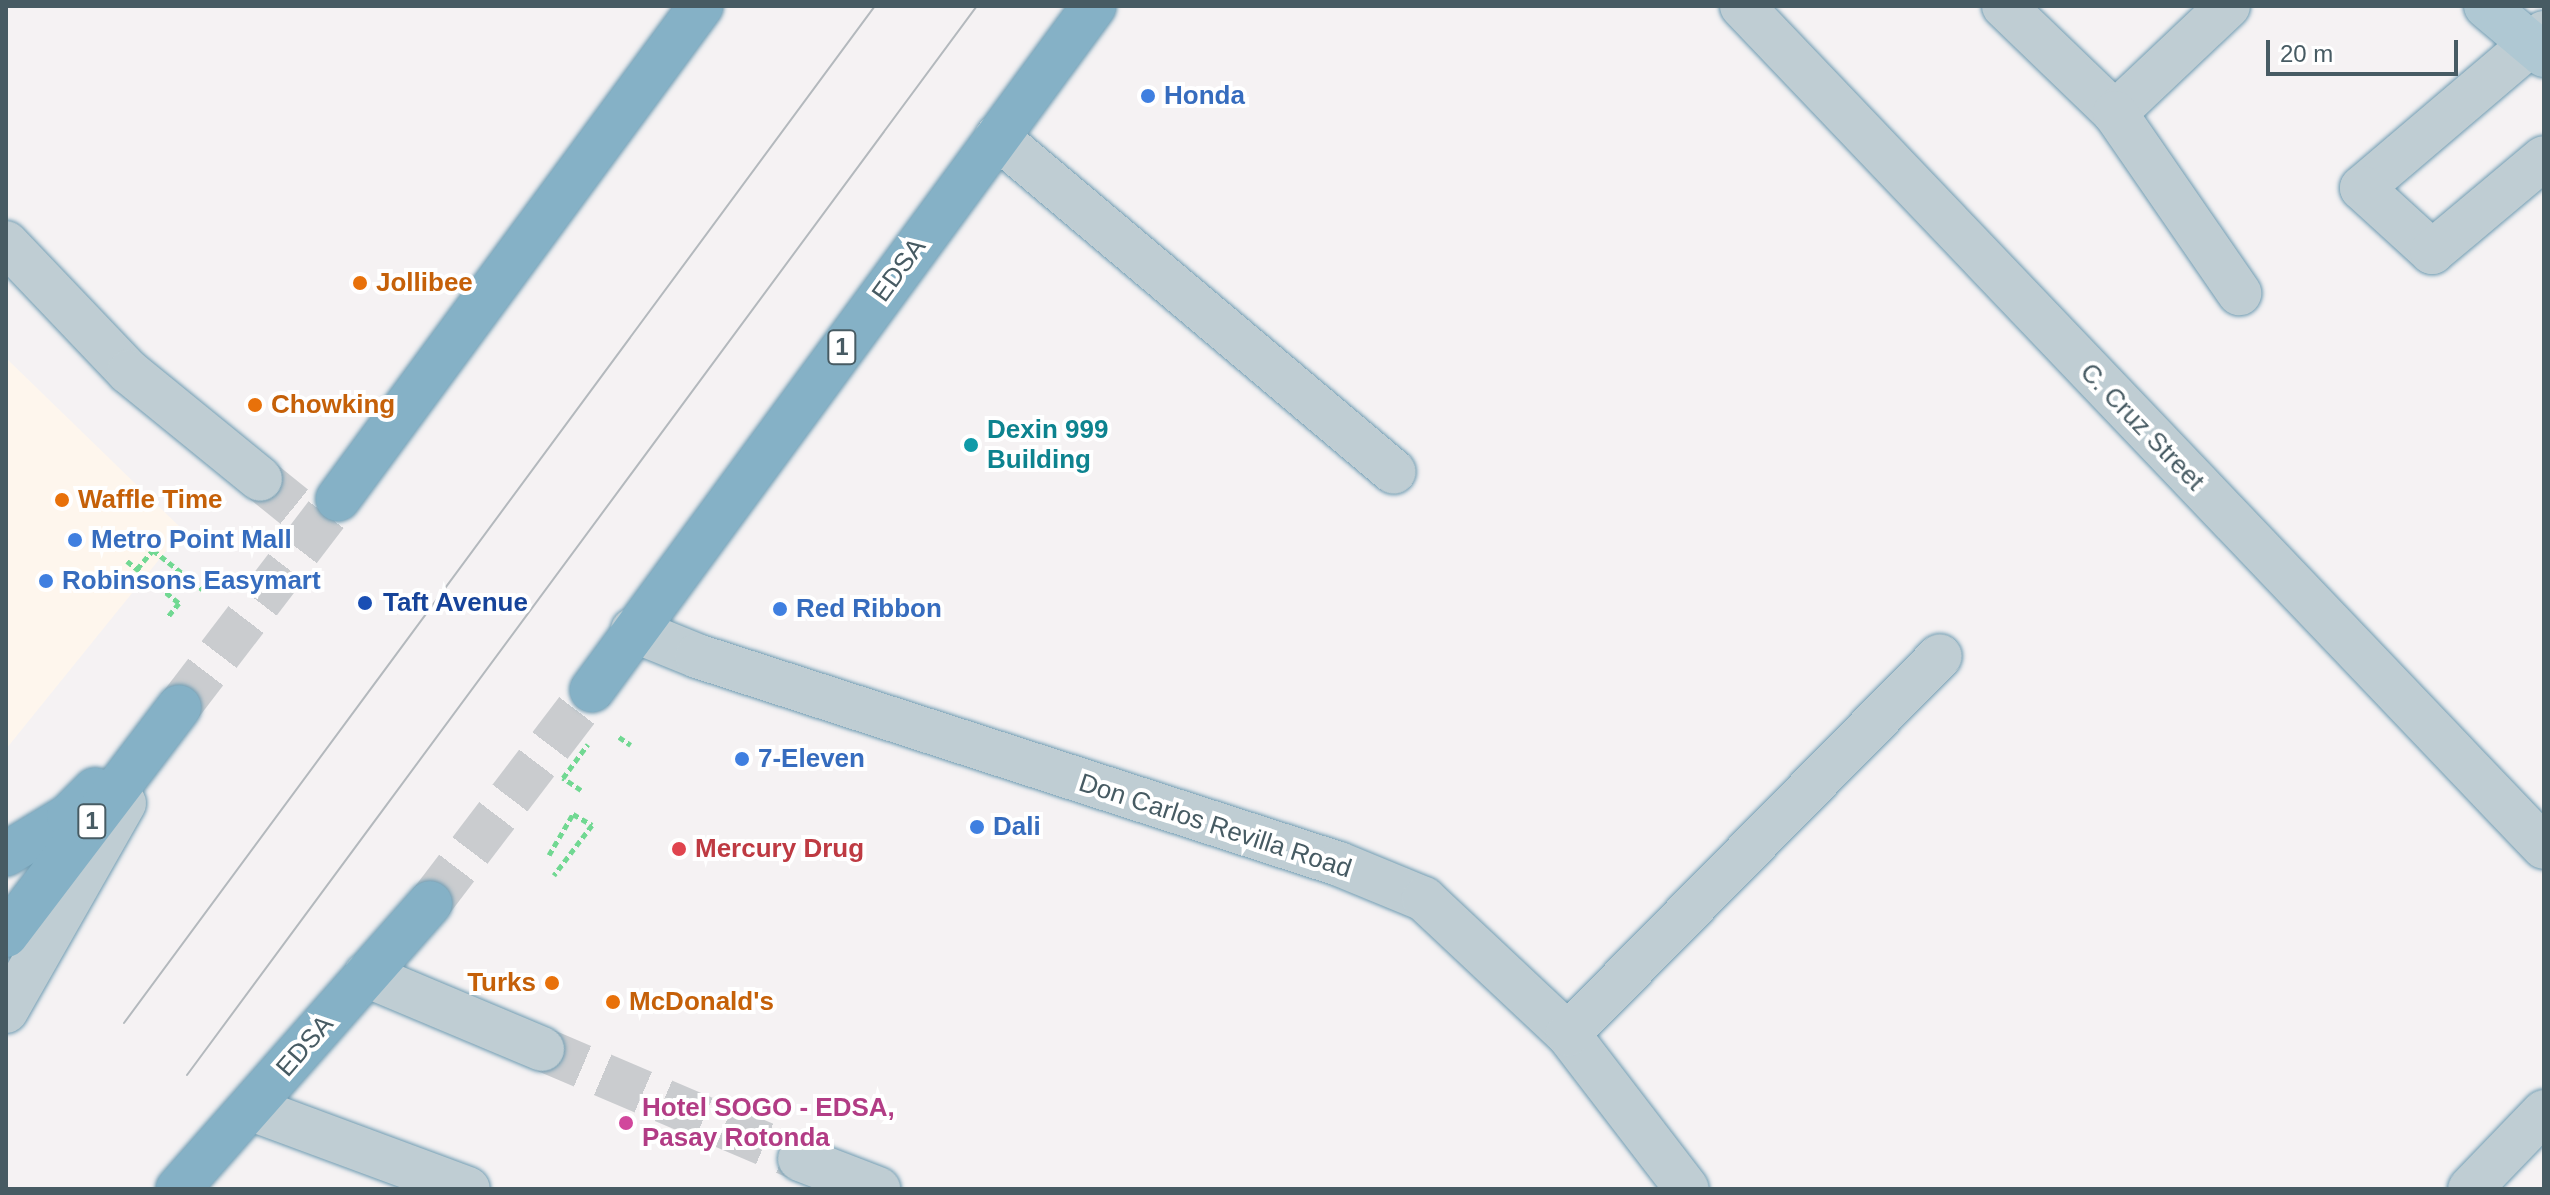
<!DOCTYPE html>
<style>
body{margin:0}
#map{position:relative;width:2550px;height:1195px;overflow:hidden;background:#f5f2f3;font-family:Arial,sans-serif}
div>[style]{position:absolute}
.commercial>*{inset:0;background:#fef6ed}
.minor-tunnel>*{height:44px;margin-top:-22px;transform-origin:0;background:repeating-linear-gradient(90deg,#cacccf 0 44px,transparent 0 66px)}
.highway-tunnel>*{height:44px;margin-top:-22px;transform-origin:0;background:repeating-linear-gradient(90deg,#cacccf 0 44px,transparent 0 66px)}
.path>*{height:5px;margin-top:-2.5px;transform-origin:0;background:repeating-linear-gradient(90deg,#71d892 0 6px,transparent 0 10px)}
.roads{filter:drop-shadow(0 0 2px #709cb2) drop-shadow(0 0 2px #709cb2)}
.minor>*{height:44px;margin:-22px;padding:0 22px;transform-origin:22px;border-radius:22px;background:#bfcdd3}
.major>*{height:44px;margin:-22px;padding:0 22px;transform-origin:22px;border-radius:22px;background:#afc8d3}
.highway>*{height:44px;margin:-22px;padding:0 22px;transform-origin:22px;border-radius:22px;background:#85b1c6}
.tram>*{height:2px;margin:-1px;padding:0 1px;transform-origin:1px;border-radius:1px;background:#b4b9bd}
.dots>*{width:22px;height:22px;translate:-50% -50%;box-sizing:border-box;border:4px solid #fff;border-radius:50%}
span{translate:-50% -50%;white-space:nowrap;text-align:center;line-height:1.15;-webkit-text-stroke:8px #fff;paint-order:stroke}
.shield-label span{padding:2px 6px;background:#fff;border:2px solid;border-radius:6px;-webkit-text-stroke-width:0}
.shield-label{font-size:24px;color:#475b63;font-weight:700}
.shop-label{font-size:26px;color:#366cbe;font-weight:700}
.left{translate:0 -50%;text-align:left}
.street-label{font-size:26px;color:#475b63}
.food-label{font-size:26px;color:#c56008;font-weight:700}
.right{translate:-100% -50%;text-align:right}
.culture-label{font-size:26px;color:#0d838f;font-weight:700}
.transit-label{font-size:26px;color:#164399;font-weight:700}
.health-label{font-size:26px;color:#be3a42;font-weight:700}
.hotel-label{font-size:26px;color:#b23c85;font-weight:700}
.frame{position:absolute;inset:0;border:8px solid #475b63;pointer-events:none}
.scale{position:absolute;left:2266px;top:40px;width:192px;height:36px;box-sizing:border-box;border:4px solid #475b63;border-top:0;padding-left:10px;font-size:24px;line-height:28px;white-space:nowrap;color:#475b63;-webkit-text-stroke:6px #fff;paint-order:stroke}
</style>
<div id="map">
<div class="commercial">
<div style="clip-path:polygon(6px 358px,183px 530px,6px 749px)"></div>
</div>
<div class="minor-tunnel">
<div style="left:260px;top:479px;width:75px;rotate:39deg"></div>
<div style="left:542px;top:1049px;width:280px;rotate:23.1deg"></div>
</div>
<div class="highway-tunnel">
<div style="left:179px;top:707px;width:262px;rotate:-52.6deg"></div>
<div style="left:430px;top:903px;width:268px;rotate:-52.7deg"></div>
</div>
<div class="path">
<div style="left:127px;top:561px;width:67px;rotate:38.9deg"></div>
<div style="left:179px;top:603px;width:19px;rotate:129deg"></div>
<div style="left:137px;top:569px;width:25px;rotate:-50deg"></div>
<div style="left:153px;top:550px;width:63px;rotate:38.5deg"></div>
<div style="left:619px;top:737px;width:14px;rotate:34deg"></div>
<div style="left:581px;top:790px;width:22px;rotate:-146deg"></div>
<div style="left:563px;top:778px;width:42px;rotate:-53.7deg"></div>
<div style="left:549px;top:855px;width:48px;rotate:-59.7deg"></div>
<div style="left:573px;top:814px;width:22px;rotate:30deg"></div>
<div style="left:592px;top:825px;width:63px;rotate:127.2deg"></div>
</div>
<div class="roads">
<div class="minor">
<div style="left:1742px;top:6px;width:1162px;rotate:46.36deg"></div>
<div style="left:2004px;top:6px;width:154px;rotate:43.9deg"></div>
<div style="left:2228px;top:6px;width:156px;rotate:136.6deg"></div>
<div style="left:2115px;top:113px;width:219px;rotate:55.4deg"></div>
<div style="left:2544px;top:33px;width:239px;rotate:139.6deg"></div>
<div style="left:2362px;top:188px;width:95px;rotate:42.4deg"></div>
<div style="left:2432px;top:252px;width:146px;rotate:-40deg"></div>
<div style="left:997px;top:137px;width:519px;rotate:40.16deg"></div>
<div style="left:6px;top:243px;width:178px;rotate:46.4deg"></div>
<div style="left:129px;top:372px;width:169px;rotate:39.2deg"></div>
<div style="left:633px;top:630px;width:69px;rotate:22.1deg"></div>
<div style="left:697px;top:656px;width:675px;rotate:17.95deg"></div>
<div style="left:1339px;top:864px;width:92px;rotate:22.4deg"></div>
<div style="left:1424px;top:899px;width:197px;rotate:43.2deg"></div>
<div style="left:1568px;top:1034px;width:195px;rotate:52.5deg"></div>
<div style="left:366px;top:975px;width:191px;rotate:22.8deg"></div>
<div style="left:6px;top:1011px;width:239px;rotate:-60.4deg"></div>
<div style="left:1568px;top:1034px;width:530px;rotate:-45.46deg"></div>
<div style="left:252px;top:1109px;width:230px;rotate:20.3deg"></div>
<div style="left:800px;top:1159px;width:84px;rotate:21deg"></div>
<div style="left:2470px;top:1189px;width:107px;rotate:-46.1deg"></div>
</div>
<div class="major">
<div style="left:2486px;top:6px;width:76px;rotate:40.2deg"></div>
</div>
<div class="highway">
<div style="left:338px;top:499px;width:612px;rotate:-53.64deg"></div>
<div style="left:592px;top:690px;width:848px;rotate:-53.72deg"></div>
<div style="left:6px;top:854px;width:74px;rotate:-31.1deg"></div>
<div style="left:69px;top:816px;width:37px;rotate:-45deg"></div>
<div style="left:6px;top:935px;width:286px;rotate:-52.8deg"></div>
<div style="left:178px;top:1189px;width:381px;rotate:-48.6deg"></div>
</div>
</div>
<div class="tram">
<div style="left:124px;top:1023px;width:1264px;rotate:-53.56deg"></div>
<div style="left:187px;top:1075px;width:1329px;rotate:-53.54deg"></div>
</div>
<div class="dots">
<div style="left:1148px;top:96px;background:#3f7fe0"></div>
<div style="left:360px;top:283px;background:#e8710a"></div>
<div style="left:255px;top:405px;background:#e8710a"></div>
<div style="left:971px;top:445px;background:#0f9aa8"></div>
<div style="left:62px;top:500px;background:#e8710a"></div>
<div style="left:75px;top:540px;background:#3f7fe0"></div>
<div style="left:46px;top:581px;background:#3f7fe0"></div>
<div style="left:365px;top:603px;background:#1a4fb4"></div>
<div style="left:780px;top:609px;background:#3f7fe0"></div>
<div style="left:742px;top:759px;background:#3f7fe0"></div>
<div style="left:977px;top:827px;background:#3f7fe0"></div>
<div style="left:679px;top:849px;background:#e0444e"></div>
<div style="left:552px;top:983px;background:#e8710a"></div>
<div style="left:613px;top:1002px;background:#e8710a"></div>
<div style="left:626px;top:1123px;background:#d1479c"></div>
</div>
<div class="shield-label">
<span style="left:842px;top:347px">1</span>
<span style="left:92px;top:821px">1</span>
</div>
<div class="shop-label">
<span class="left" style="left:1164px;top:96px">Honda</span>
<span class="left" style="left:91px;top:540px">Metro Point Mall</span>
<span class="left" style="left:62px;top:581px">Robinsons Easymart</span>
<span class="left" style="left:796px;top:609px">Red Ribbon</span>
<span class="left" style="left:758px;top:759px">7-Eleven</span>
<span class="left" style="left:993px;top:827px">Dali</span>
</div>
<div class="street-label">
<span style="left:899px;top:270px;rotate:-54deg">EDSA</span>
<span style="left:2142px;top:427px;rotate:46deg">C. Cruz Street</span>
<span style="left:1215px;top:826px;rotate:18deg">Don Carlos Revilla Road</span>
<span style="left:305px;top:1046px;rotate:-49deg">EDSA</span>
</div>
<div class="food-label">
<span class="left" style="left:376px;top:283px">Jollibee</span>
<span class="left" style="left:271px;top:405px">Chowking</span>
<span class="left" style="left:78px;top:500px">Waffle Time</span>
<span class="right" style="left:536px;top:983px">Turks</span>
<span class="left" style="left:629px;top:1002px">McDonald's</span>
</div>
<div class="culture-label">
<span class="left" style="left:987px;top:445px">Dexin 999<br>Building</span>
</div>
<div class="transit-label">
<span class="left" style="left:383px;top:603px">Taft Avenue</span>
</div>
<div class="health-label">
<span class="left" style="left:695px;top:849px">Mercury Drug</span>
</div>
<div class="hotel-label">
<span class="left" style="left:642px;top:1123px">Hotel SOGO - EDSA,<br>Pasay Rotonda</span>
</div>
<div class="frame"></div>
<div class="scale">20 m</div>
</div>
